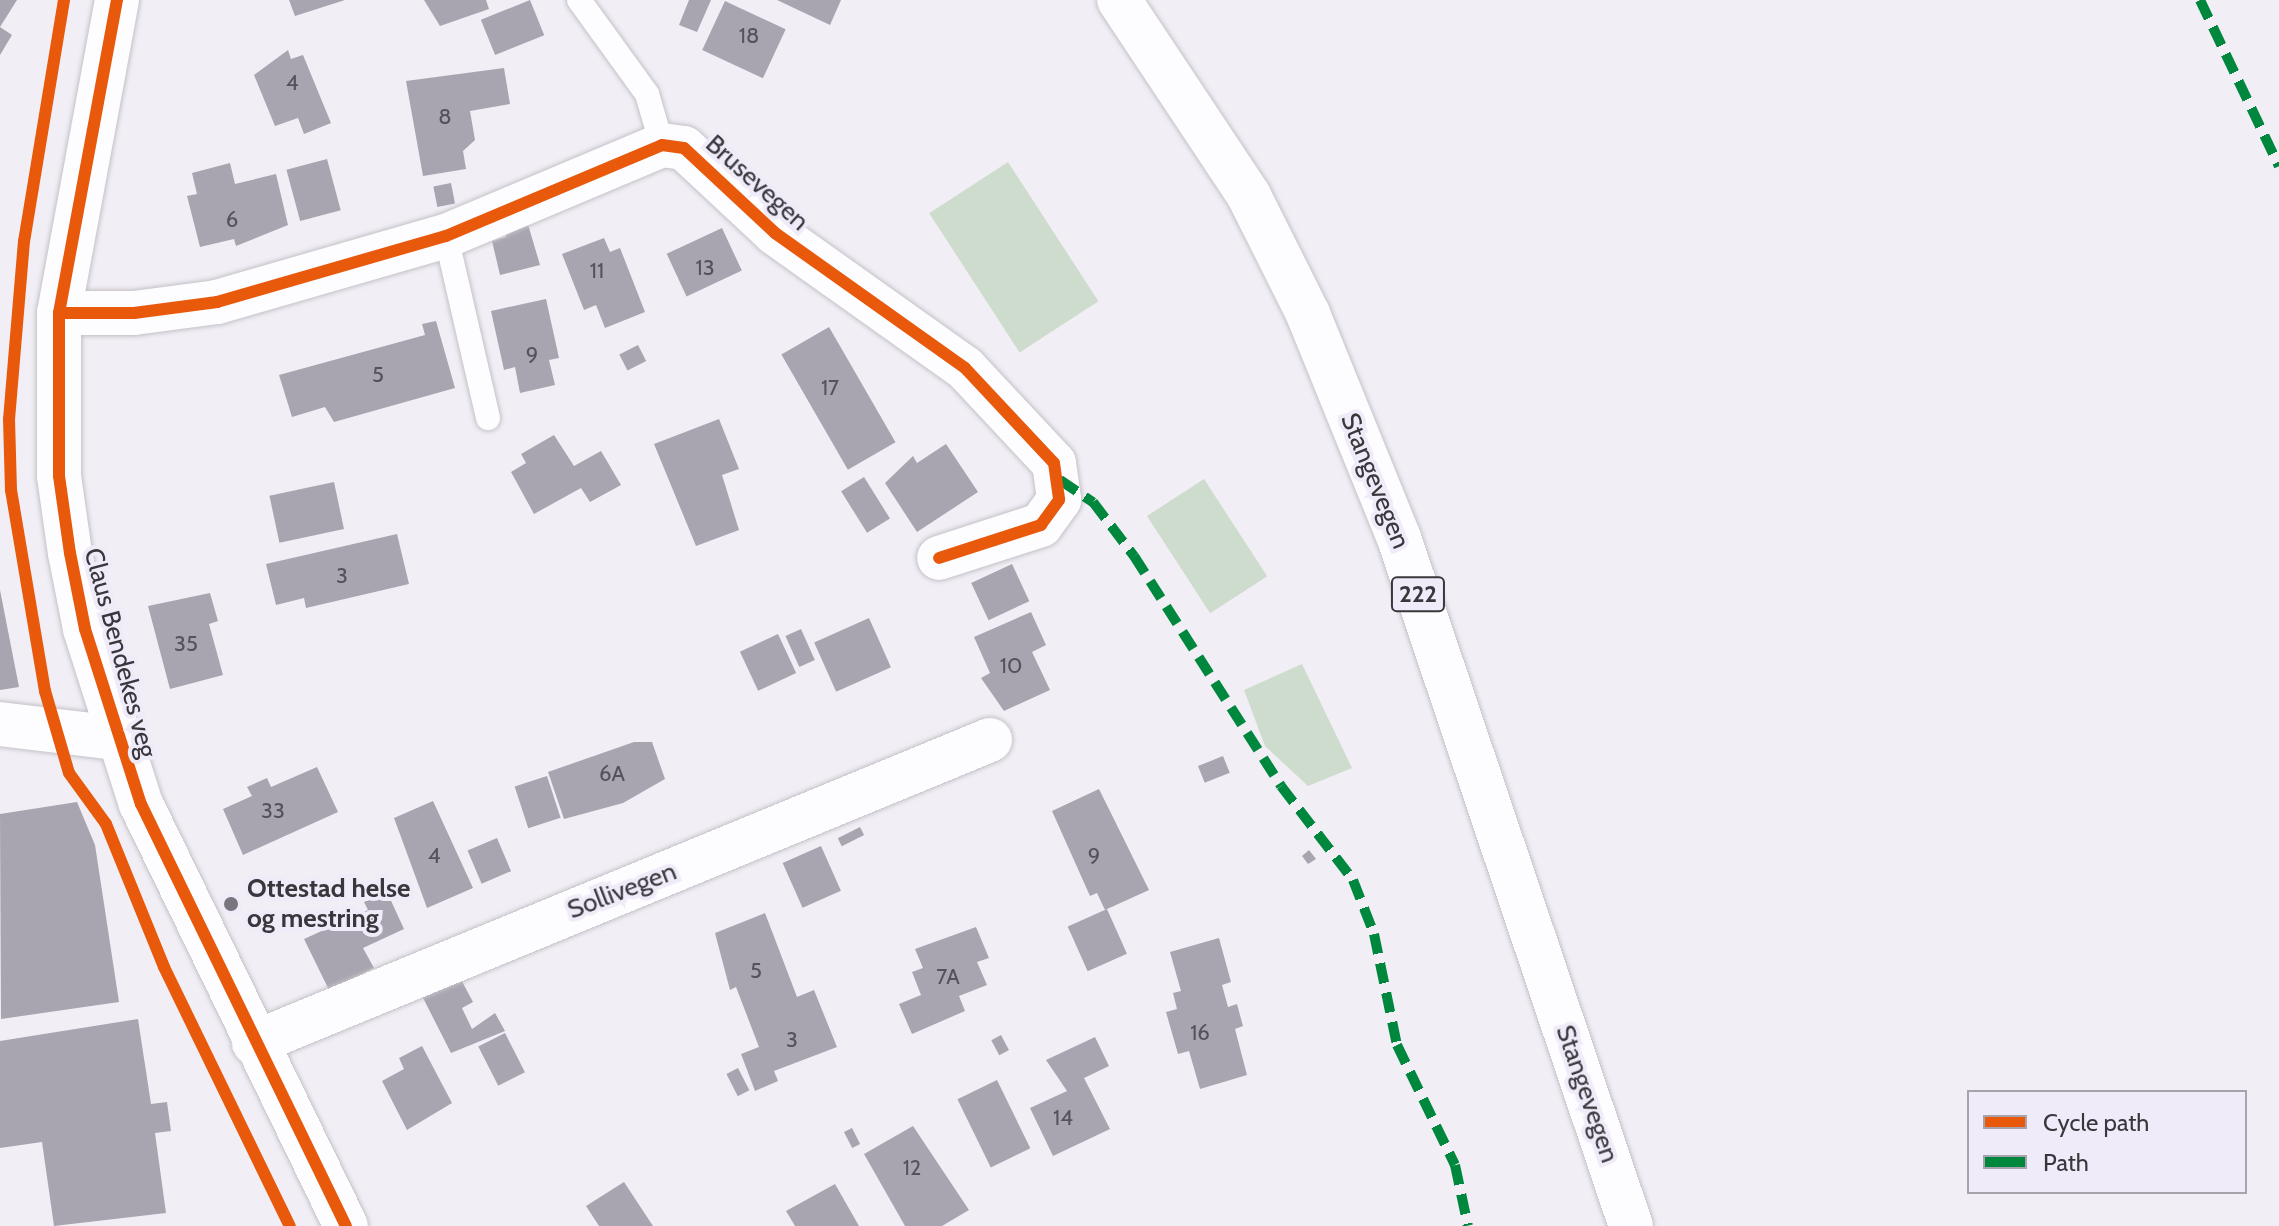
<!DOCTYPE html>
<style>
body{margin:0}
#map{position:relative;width:2279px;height:1226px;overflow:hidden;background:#f1eef5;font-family:Cabin,sans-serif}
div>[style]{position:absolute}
.green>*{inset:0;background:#cedccd;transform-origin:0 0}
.building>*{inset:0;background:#a9a5b0;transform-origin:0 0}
.roads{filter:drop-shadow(0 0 2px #c4c1c7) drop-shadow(0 0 2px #c4c1c7)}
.lane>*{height:24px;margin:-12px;padding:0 12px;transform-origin:12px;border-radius:12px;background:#fdfcfe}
.street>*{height:44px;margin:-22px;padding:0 22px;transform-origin:22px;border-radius:22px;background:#fdfcfe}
.secondary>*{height:44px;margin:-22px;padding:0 22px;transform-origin:22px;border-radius:22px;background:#fdfcfe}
.primary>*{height:44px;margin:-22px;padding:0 22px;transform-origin:22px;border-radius:22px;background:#fdfcfe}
.quiet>*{height:10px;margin-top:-5px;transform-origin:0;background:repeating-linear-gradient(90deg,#00873e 0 20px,transparent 0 30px)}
.cycleway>*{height:12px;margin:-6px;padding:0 6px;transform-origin:6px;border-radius:6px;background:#e8590c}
.dots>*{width:22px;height:22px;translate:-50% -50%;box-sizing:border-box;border:4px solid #f0ebf8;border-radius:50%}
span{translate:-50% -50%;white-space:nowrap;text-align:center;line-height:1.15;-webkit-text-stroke:8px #f0ebf8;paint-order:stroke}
.number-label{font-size:22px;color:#555259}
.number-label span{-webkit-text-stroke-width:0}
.shield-label span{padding:2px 6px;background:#f0ebf8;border:2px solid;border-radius:6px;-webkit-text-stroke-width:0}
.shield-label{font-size:24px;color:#39373c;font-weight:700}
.street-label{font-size:26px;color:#39373c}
.poi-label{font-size:26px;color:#39373c;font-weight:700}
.left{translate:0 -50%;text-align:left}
.legend{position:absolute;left:1967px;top:1090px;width:280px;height:104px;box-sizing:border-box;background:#f0ebf8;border:2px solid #a7a3ad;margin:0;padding:10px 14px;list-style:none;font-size:24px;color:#39373c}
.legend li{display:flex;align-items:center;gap:16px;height:40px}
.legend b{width:40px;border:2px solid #a7a3ad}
</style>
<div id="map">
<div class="green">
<div style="left:1008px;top:162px;width:166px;height:94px;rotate:57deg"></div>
<div style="left:1204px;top:479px;width:116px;height:68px;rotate:57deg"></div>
<div style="clip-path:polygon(1302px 664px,1352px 768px,1308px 786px,1265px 746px,1244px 690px)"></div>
</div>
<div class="building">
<div style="clip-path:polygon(0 0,17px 0,0 27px,12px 35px,0 55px)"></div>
<div style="clip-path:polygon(289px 0,345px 0,295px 16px)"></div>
<div style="clip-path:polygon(424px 0,486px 0,489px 9px,440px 26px)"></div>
<div style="left:530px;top:0;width:38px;height:53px;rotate:68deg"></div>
<div style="clip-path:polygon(689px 0,711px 0,697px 32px,679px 25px)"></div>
<div style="clip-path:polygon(777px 0,841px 0,830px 25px)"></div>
<div style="left:725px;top:1px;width:67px;height:54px;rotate:25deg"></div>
<div style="clip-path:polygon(288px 50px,291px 59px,303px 55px,331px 123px,304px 134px,298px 118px,275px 126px,254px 75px)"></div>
<div style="clip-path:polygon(504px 68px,510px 104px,470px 111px,475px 140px,463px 151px,466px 169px,423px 176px,406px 81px)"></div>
<div style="left:327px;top:159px;width:53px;height:42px;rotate:75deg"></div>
<div style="clip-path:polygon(230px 163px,235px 184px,276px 174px,288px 225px,236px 246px,234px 239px,200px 247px,187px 196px,197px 194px,192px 173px)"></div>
<div style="left:451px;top:183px;width:21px;height:18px;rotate:79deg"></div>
<div style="clip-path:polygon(527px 221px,540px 265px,500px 275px,492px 241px,506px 237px,503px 227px)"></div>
<div style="left:722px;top:228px;width:47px;height:61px;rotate:65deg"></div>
<div style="clip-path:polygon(604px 238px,610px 252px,620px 248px,645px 312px,605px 328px,596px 305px,584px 310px,562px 254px)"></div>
<div style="clip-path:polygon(546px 299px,559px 358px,549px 360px,555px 385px,520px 393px,515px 367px,504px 370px,491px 311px)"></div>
<div style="clip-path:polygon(436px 321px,455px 388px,334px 422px,325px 407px,292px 417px,279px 375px,425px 335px,422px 324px)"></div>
<div style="left:829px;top:327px;width:133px;height:55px;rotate:60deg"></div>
<div style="left:638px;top:345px;width:18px;height:21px;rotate:63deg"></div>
<div style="clip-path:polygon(719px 419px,739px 469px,722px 475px,739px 530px,696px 546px,654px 444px)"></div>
<div style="clip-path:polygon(554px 435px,574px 466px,601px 451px,621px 485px,590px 502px,581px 488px,534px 514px,511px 472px,526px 463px,521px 454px)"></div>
<div style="clip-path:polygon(946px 444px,978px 492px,917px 532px,885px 483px,913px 456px,917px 463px)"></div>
<div style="left:864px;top:477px;width:49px;height:27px;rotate:58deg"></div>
<div style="left:334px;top:482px;width:48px;height:66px;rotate:78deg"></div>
<div style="clip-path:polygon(397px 534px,409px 584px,306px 608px,304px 598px,276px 605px,266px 564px)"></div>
<div style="left:1012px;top:564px;width:41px;height:45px;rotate:65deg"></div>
<div style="clip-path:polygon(0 590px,19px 687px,0 690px)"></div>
<div style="clip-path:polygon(210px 593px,218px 621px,209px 624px,223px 675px,170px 689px,148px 606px)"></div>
<div style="clip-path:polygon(1031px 612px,1046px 645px,1032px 652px,1050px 690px,1004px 711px,981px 678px,990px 673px,974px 637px)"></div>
<div style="left:869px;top:618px;width:54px;height:60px;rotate:66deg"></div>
<div style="left:801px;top:629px;width:34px;height:17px;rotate:66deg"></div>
<div style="left:778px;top:634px;width:43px;height:42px;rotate:65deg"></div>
<div style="clip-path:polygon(634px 742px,652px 742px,665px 779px,623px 803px,564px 819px,548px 772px)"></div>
<div style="left:1223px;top:756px;width:18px;height:27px;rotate:68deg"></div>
<div style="clip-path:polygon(317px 767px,338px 812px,243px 855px,223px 809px,252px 796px,247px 787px,267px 778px,271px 787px)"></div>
<div style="left:547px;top:776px;width:44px;height:34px;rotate:72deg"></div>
<div style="clip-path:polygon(1099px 789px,1149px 890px,1105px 910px,1097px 893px,1090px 896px,1052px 811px)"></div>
<div style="clip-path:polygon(433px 801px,473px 888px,427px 908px,394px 818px)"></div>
<div style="clip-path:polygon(77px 802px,95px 845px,119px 1002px,1px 1019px,0 814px)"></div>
<div style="left:860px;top:827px;width:9px;height:25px;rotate:63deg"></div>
<div style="left:497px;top:838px;width:36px;height:32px;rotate:67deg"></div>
<div style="left:821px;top:846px;width:49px;height:42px;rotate:66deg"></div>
<div style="clip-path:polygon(1309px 850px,1316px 859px,1308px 864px,1302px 856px)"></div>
<div style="clip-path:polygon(387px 892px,404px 929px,363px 948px,374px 968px,329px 990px,304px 939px,368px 910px,364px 902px)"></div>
<div style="left:1107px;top:909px;width:49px;height:43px;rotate:66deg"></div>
<div style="clip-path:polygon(765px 913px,797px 997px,814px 990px,837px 1047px,774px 1071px,778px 1081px,755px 1091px,741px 1054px,759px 1047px,736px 987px,730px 990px,715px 933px)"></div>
<div style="clip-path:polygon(976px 927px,989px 958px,977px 962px,987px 985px,959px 996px,965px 1011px,912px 1034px,899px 1004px,921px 995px,912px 972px,923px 968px,915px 949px)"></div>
<div style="clip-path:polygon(1219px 938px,1231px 982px,1222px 985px,1228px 1007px,1237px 1004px,1243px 1026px,1235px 1029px,1247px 1075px,1200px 1089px,1189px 1051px,1178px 1054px,1166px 1012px,1177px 1009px,1173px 993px,1181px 991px,1170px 952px)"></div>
<div style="clip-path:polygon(456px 970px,473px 1002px,462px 1008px,472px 1029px,495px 1013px,505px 1031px,451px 1053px,418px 988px)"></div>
<div style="clip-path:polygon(138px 1019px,151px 1104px,167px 1102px,171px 1131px,155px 1133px,166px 1213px,54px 1226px,42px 1142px,0 1148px,0 1041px)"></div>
<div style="left:505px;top:1033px;width:44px;height:30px;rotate:63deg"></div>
<div style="left:1001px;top:1035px;width:17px;height:11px;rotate:62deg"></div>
<div style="clip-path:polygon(1095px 1037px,1109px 1066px,1084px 1078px,1110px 1129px,1053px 1156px,1030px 1108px,1067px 1091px,1046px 1060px)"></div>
<div style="clip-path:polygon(422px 1046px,452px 1103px,407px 1130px,382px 1081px,404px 1069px,399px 1058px)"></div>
<div style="left:738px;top:1068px;width:25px;height:13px;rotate:63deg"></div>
<div style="left:997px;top:1080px;width:76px;height:44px;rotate:64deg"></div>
<div style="clip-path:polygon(913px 1126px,969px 1210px,942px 1226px,905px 1226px,864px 1154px)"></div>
<div style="left:852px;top:1128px;width:18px;height:9px;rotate:63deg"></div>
<div style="clip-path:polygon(624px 1182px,653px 1226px,599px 1226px,586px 1206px)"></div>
<div style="clip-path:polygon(835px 1184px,859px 1226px,795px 1226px,786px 1211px)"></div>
</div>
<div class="roads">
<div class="lane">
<div style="left:579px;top:0;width:116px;rotate:54.1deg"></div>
<div style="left:647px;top:94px;width:53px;rotate:73.6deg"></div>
<div style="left:446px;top:236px;width:187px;rotate:77deg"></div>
</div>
<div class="street">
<div style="left:59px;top:313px;width:75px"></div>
<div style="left:134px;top:313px;width:84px;rotate:-7.5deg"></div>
<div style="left:217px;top:302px;width:238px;rotate:-16.1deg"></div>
<div style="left:446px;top:236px;width:234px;rotate:-22.8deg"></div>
<div style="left:662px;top:145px;width:22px;rotate:8deg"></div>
<div style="left:684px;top:148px;width:125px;rotate:43deg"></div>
<div style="left:775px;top:233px;width:233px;rotate:35.4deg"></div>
<div style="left:965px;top:368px;width:130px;rotate:46.9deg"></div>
<div style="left:1054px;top:463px;width:37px;rotate:82deg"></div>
<div style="left:1059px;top:500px;width:31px;rotate:126deg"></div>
<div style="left:1041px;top:525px;width:107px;rotate:162.1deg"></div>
<div style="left:0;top:724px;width:117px;rotate:6.9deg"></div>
<div style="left:254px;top:1043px;width:796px;rotate:-22.38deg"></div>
</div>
<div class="secondary">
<div style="left:117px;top:0;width:318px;rotate:100.5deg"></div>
<div style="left:59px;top:313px;width:163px;rotate:90deg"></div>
<div style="left:59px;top:476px;width:78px;rotate:81.9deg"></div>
<div style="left:70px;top:553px;width:77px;rotate:78.8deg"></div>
<div style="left:85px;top:629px;width:184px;rotate:72.3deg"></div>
<div style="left:141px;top:804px;width:469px;rotate:64.1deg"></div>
</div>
<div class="primary">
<div style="left:1119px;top:0;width:235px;rotate:56.4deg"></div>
<div style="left:1249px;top:196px;width:132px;rotate:63.4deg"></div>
<div style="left:1308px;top:314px;width:242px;rotate:67.9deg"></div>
<div style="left:1399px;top:538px;width:726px;rotate:71.37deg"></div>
</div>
</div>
<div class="quiet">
<div style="left:2200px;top:0;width:184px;rotate:64.6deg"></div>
<div style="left:1060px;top:480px;width:40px;rotate:34deg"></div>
<div style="left:1093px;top:502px;width:68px;rotate:52.8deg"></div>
<div style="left:1134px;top:556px;width:273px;rotate:57.4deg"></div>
<div style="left:1281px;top:786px;width:118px;rotate:52.5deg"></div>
<div style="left:1353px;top:880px;width:58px;rotate:68.7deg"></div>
<div style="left:1374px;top:934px;width:113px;rotate:78.3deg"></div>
<div style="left:1397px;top:1045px;width:133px;rotate:64.2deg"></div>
<div style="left:1455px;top:1165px;width:62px;rotate:78deg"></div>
</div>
<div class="cycleway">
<div style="left:64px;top:0;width:244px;rotate:99.4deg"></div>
<div style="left:24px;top:241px;width:179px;rotate:94.8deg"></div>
<div style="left:9px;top:419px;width:71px;rotate:88.4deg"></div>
<div style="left:11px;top:490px;width:204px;rotate:80.4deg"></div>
<div style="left:45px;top:691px;width:85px;rotate:73.7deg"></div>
<div style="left:69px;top:773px;width:63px;rotate:54deg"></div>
<div style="left:106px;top:824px;width:154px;rotate:67.9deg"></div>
<div style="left:164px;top:967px;width:288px;rotate:64.1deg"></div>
<div style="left:117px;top:0;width:318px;rotate:100.5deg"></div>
<div style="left:59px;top:313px;width:163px;rotate:90deg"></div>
<div style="left:59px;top:476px;width:78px;rotate:81.9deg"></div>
<div style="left:70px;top:553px;width:77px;rotate:78.8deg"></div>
<div style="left:85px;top:629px;width:184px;rotate:72.3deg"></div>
<div style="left:141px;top:804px;width:469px;rotate:64.1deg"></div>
<div style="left:59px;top:313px;width:75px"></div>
<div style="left:134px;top:313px;width:84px;rotate:-7.5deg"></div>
<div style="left:217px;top:302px;width:238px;rotate:-16.1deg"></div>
<div style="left:446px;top:236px;width:234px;rotate:-22.8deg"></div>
<div style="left:662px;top:145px;width:22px;rotate:8deg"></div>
<div style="left:684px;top:148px;width:125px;rotate:43deg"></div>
<div style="left:775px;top:233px;width:233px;rotate:35.4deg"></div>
<div style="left:965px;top:368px;width:130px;rotate:46.9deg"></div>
<div style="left:1054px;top:463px;width:37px;rotate:82deg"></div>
<div style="left:1059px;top:500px;width:31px;rotate:126deg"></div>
<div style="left:1041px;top:525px;width:107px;rotate:162.1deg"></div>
</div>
<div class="dots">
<div style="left:231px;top:904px;background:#79777d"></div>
</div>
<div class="number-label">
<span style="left:749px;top:36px">18</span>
<span style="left:292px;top:83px">4</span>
<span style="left:445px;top:117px">8</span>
<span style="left:232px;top:220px">6</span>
<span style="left:705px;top:268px">13</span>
<span style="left:597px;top:271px">11</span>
<span style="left:532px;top:355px">9</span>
<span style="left:378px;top:375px">5</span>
<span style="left:830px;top:388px">17</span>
<span style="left:342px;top:576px">3</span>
<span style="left:186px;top:644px">35</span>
<span style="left:1011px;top:666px">10</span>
<span style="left:612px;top:774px">6A</span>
<span style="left:273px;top:811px">33</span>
<span style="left:434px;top:856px">4</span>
<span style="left:1094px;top:856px">9</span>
<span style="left:756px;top:971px">5</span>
<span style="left:948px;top:977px">7A</span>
<span style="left:1200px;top:1033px">16</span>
<span style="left:792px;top:1040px">3</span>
<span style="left:1063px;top:1118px">14</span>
<span style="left:912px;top:1168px">12</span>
</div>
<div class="shield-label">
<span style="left:1418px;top:594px">222</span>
</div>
<div class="street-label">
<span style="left:757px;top:183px;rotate:42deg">Brusevegen</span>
<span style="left:1375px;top:481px;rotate:68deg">Stangevegen</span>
<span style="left:120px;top:653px;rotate:75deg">Claus Bendekes veg</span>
<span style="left:622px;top:891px;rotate:-21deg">Sollivegen</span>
<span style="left:1587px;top:1094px;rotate:71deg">Stangevegen</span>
</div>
<div class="poi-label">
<span class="left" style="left:247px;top:904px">Ottestad helse<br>og mestring</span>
</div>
<ul class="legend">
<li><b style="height:10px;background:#e8590c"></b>Cycle path</li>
<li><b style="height:10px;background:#00873e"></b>Path</li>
</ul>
</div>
